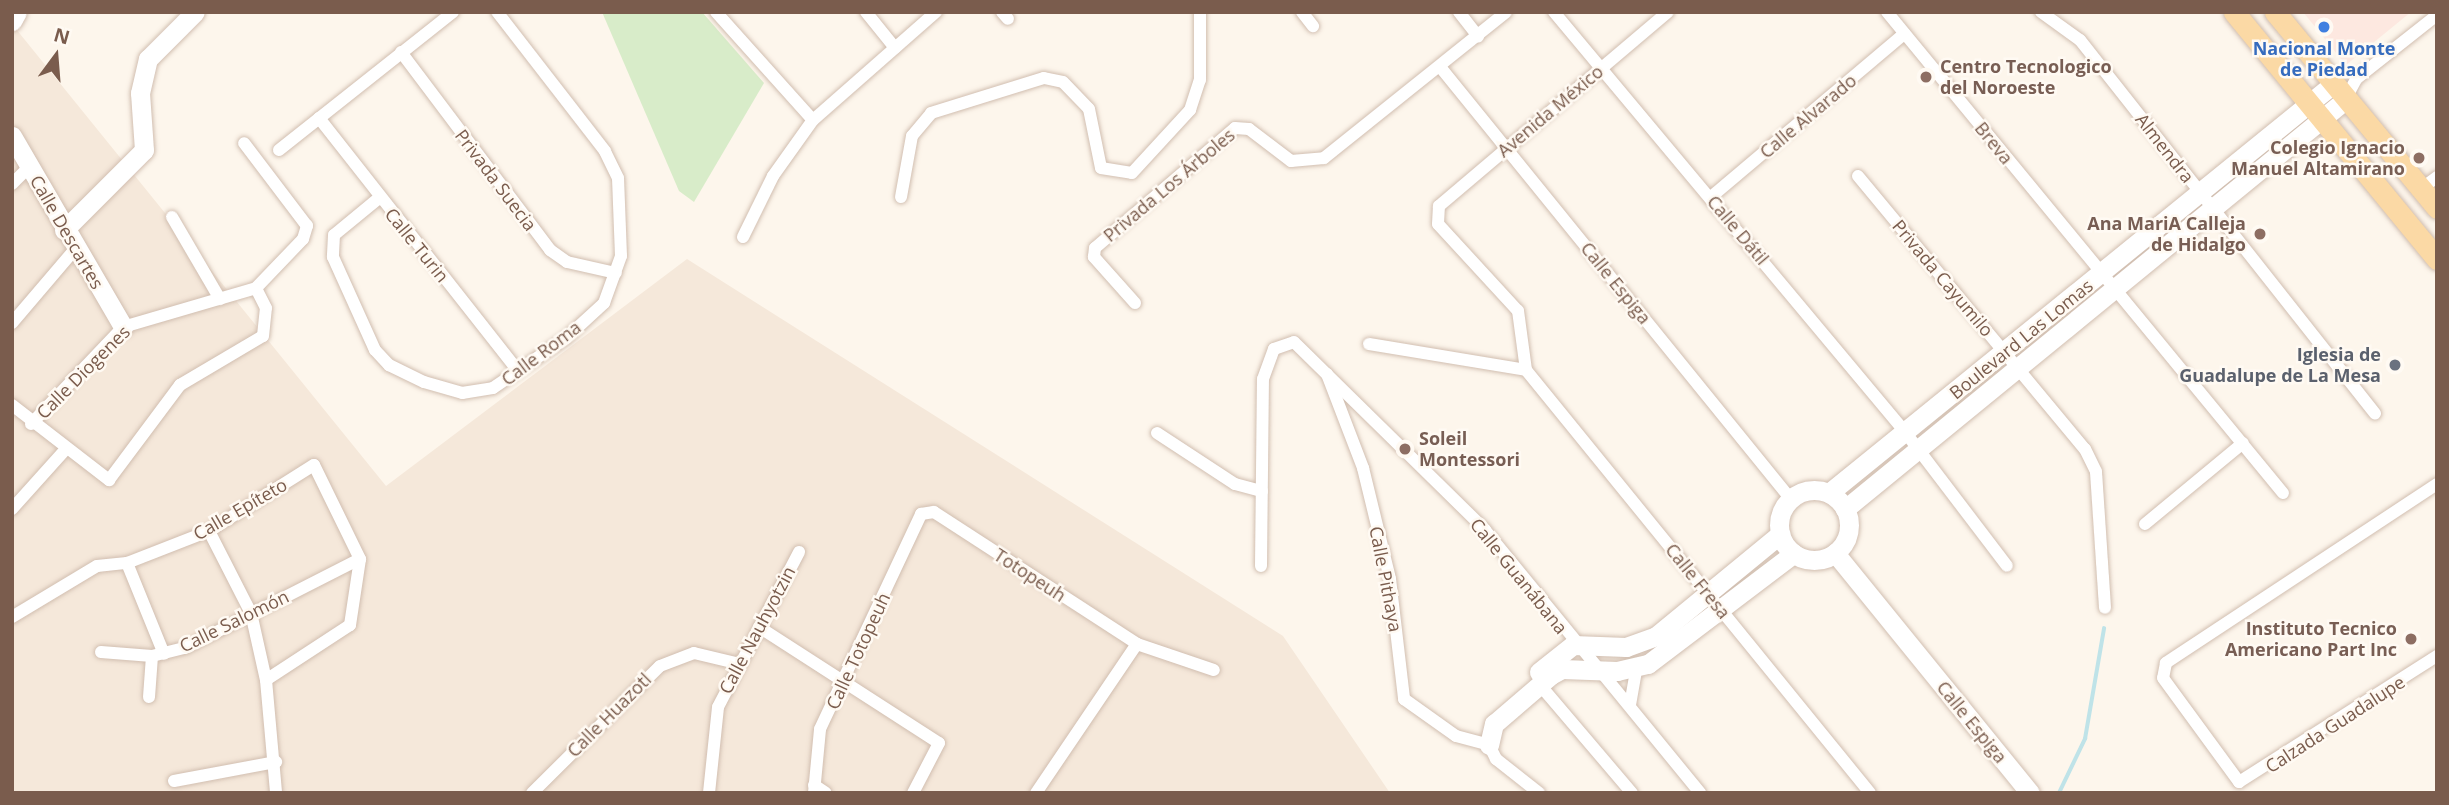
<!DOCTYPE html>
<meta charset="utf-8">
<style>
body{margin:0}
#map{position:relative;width:2449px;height:805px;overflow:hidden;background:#fdf6ec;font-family:"Open Sans",sans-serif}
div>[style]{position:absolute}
.residential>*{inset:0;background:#f5e8da}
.commercial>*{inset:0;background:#fde8e0}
.green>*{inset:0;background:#d8ecc9}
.stream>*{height:3.5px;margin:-1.75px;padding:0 1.75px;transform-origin:1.75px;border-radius:1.75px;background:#bfe3e8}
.roads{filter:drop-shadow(0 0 2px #d1beb0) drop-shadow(0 0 2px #d1beb0)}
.street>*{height:12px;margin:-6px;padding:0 6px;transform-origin:6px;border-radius:6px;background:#fff}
.secondary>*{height:19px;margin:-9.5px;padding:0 9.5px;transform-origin:9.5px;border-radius:9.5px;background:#fff}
.secondary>.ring{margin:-9.5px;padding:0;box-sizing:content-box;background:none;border:19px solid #fff;border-radius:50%}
.primary>*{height:21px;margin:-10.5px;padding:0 10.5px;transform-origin:10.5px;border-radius:10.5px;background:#fbd9a5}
.dots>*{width:19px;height:19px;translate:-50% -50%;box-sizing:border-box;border:4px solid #fffaf3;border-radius:50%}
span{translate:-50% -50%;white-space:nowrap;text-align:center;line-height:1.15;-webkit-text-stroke:5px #fffaf3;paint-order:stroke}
.shop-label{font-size:18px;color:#366cbe;font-weight:700}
.education-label{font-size:18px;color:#785e54;font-weight:700}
.left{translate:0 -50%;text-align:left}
.right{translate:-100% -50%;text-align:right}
.street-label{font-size:18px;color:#7a5c4d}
.worship-label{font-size:18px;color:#5b616d;font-weight:700}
.frame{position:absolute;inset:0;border:14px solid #7a5c4d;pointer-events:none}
.north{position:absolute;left:21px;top:21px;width:70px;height:70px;-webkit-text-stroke:5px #fffaf3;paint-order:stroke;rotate:16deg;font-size:19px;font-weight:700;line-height:28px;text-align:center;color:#7a5c4d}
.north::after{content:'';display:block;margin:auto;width:24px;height:32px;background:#7a5c4d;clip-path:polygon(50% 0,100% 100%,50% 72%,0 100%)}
</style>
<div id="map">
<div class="residential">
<div style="clip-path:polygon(12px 24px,386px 486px,687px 259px,1283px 636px,1390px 793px,12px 793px)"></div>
</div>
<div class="commercial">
<div style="clip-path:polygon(2303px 12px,2411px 12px,2346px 65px)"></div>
</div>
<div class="green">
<div style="clip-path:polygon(602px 12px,702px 12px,764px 83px,694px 202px,679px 191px)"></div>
</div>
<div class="stream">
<div style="left:2059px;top:793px;width:60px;rotate:-64.3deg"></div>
<div style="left:2085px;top:739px;width:112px;rotate:-80.2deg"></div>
</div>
<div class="roads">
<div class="street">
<div style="left:716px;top:12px;width:145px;rotate:48.1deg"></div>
<div style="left:866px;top:12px;width:46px;rotate:51.1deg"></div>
<div style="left:1002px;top:12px;width:9px;rotate:49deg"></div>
<div style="left:1302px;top:12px;width:18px;rotate:52deg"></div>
<div style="left:1459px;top:12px;width:31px;rotate:52deg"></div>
<div style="left:1554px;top:12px;width:547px;rotate:50.11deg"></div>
<div style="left:1905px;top:432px;width:168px;rotate:52.7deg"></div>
<div style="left:1887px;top:12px;width:623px;rotate:50.54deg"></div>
<div style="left:2041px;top:12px;width:48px;rotate:35.7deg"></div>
<div style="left:2080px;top:40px;width:476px;rotate:51.7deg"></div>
<div style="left:401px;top:52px;width:248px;rotate:53deg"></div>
<div style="left:550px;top:250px;width:21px;rotate:35deg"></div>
<div style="left:567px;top:262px;width:50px;rotate:12.7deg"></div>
<div style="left:1441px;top:68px;width:554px;rotate:50.94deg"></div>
<div style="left:2345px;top:100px;width:24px;rotate:-62deg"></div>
<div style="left:2356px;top:79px;width:103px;rotate:-38.3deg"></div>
<div style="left:319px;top:118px;width:322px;rotate:51.8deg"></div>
<div style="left:279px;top:150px;width:222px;rotate:-38.4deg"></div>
<div style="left:1858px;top:176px;width:355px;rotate:50.3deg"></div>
<div style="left:2085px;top:449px;width:25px;rotate:64deg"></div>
<div style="left:2096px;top:472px;width:136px;rotate:86.2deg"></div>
<div style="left:12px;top:184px;width:25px;rotate:-45deg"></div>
<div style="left:2421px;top:189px;width:20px;rotate:-37deg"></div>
<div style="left:901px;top:197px;width:62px;rotate:-79.8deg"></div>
<div style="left:912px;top:136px;width:30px;rotate:-50deg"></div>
<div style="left:931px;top:113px;width:118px;rotate:-17.2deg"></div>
<div style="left:1044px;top:78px;width:19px;rotate:12deg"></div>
<div style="left:1063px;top:82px;width:37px;rotate:46deg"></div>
<div style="left:1089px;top:109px;width:60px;rotate:78.5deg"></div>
<div style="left:1101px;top:168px;width:31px;rotate:9deg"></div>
<div style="left:1132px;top:173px;width:86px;rotate:-47.4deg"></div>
<div style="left:1190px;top:110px;width:32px;rotate:-72deg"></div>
<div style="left:1200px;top:80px;width:68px;rotate:-90deg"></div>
<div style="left:1711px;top:197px;width:253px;rotate:-40.2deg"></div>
<div style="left:379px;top:198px;width:58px;rotate:140.6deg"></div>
<div style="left:334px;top:235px;width:22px;rotate:93deg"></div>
<div style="left:333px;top:257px;width:102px;rotate:65.7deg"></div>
<div style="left:375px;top:350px;width:21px;rotate:47deg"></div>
<div style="left:389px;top:365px;width:39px;rotate:26deg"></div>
<div style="left:424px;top:382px;width:40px;rotate:16deg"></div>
<div style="left:462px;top:393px;width:31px;rotate:-9deg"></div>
<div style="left:493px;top:388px;width:88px;rotate:-34.4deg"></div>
<div style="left:566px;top:338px;width:52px;rotate:-42.6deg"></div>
<div style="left:604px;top:303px;width:50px;rotate:-70.1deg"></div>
<div style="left:621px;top:256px;width:78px;rotate:-92.2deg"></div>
<div style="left:618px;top:178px;width:30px;rotate:-116deg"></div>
<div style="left:605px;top:151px;width:176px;rotate:-127.8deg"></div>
<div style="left:172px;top:217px;width:95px;rotate:59.7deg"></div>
<div style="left:743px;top:237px;width:68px;rotate:-63.8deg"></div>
<div style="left:773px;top:176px;width:69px;rotate:-54.5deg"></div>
<div style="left:813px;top:120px;width:164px;rotate:-41.3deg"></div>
<div style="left:1135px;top:303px;width:62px;rotate:-131.7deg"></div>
<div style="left:1094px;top:257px;width:9px;rotate:-84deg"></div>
<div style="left:1095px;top:248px;width:184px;rotate:-40.6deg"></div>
<div style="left:1235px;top:128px;width:14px;rotate:4deg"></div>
<div style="left:1249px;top:129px;width:53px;rotate:37.3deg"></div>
<div style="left:1291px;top:161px;width:33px;rotate:-5deg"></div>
<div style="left:1324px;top:158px;width:233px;rotate:-38.7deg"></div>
<div style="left:12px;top:323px;width:99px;rotate:-49.5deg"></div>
<div style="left:1369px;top:344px;width:159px;rotate:9.4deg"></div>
<div style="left:1526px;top:370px;width:545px;rotate:50.88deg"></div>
<div style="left:1526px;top:370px;width:60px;rotate:-97.7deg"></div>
<div style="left:1518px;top:311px;width:118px;rotate:-132.6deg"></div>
<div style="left:1438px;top:224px;width:18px;rotate:-87deg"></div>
<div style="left:1439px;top:206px;width:300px;rotate:-40.3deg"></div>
<div style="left:1327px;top:374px;width:101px;rotate:69deg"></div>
<div style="left:1363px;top:468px;width:114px;rotate:76.3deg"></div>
<div style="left:1390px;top:579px;width:121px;rotate:83.3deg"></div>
<div style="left:1404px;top:699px;width:64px;rotate:35.4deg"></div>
<div style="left:1456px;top:736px;width:34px;rotate:15deg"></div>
<div style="left:1489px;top:745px;width:16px;rotate:63deg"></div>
<div style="left:1496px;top:759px;width:55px;rotate:38.3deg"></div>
<div style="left:12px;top:405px;width:123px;rotate:37.7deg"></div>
<div style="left:109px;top:480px;width:119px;rotate:-53.2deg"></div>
<div style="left:180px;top:385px;width:96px;rotate:-30.6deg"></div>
<div style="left:263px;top:336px;width:28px;rotate:-84deg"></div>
<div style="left:266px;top:308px;width:22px;rotate:-117deg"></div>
<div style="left:31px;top:424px;width:134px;rotate:-46.5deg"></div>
<div style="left:123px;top:327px;width:139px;rotate:-16.3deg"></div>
<div style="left:256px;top:288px;width:68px;rotate:-46.2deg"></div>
<div style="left:303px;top:239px;width:14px;rotate:-73deg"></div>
<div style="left:307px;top:226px;width:104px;rotate:-127.2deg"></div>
<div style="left:1157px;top:433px;width:93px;rotate:33.2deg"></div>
<div style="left:1235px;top:484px;width:28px;rotate:15deg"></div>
<div style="left:2437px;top:484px;width:325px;rotate:146.6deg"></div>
<div style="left:2166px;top:663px;width:15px;rotate:101deg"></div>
<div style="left:2163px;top:678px;width:129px;rotate:53.8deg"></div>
<div style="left:2239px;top:782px;width:235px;rotate:-32.5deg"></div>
<div style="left:12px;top:509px;width:78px;rotate:-48.1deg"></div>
<div style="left:2145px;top:524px;width:127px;rotate:-39.6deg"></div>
<div style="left:209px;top:531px;width:92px;rotate:62.9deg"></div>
<div style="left:251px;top:613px;width:69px;rotate:77.4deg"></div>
<div style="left:266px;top:680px;width:113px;rotate:84.9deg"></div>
<div style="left:127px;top:563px;width:98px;rotate:67.9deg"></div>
<div style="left:1261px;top:566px;width:187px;rotate:-89.4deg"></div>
<div style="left:1263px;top:379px;width:32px;rotate:-70deg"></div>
<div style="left:1274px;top:349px;width:21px;rotate:-19deg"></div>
<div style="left:1294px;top:342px;width:268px;rotate:44.5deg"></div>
<div style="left:1485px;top:530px;width:340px;rotate:50.7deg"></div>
<div style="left:12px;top:617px;width:99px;rotate:-31deg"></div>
<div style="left:97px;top:566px;width:30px;rotate:-6deg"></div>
<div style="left:127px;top:563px;width:88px;rotate:-21.3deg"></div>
<div style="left:209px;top:531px;width:124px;rotate:-32.2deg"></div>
<div style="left:314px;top:465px;width:105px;rotate:63.9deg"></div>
<div style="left:360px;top:559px;width:67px;rotate:98.6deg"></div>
<div style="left:350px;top:625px;width:100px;rotate:146.8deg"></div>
<div style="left:759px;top:627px;width:214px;rotate:32.8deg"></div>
<div style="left:939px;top:743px;width:56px;rotate:117.5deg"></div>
<div style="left:101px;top:652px;width:51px;rotate:4.5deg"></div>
<div style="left:152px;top:656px;width:34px;rotate:-14deg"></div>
<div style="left:185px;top:648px;width:196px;rotate:-27deg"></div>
<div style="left:1540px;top:685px;width:142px;rotate:49.6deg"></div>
<div style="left:149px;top:697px;width:41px;rotate:-85.8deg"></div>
<div style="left:1630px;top:705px;width:36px;rotate:-80deg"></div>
<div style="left:174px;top:781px;width:104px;rotate:-10.6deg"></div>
<div style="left:814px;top:785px;width:14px;rotate:34deg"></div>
<div style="left:532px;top:793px;width:180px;rotate:-44.8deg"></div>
<div style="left:660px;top:666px;width:36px;rotate:-21deg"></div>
<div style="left:694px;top:653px;width:43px;rotate:13.4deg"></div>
<div style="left:709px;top:793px;width:86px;rotate:-84deg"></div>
<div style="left:718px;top:707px;width:175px;rotate:-62.4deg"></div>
<div style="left:814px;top:793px;width:64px;rotate:-84.6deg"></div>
<div style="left:820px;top:729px;width:238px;rotate:-64.8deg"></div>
<div style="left:921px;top:514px;width:13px;rotate:-9deg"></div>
<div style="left:934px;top:512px;width:242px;rotate:33deg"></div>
<div style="left:1137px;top:644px;width:81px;rotate:18.7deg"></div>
<div style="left:1036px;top:793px;width:180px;rotate:-55.9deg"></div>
</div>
<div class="secondary">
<div style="left:12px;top:21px;width:10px;rotate:-61deg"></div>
<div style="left:12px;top:136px;width:221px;rotate:59.8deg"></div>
<div style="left:64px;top:230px;width:113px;rotate:-45deg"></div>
<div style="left:144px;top:150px;width:57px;rotate:-94deg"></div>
<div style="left:140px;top:93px;width:35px;rotate:-77deg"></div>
<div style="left:148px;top:59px;width:66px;rotate:-45deg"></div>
<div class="ring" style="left:1779px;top:490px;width:51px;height:51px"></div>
<div style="left:1829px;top:493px;width:648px;rotate:-39.05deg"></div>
<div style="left:1845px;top:509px;width:646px;rotate:-39.28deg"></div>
<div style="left:1835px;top:553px;width:309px;rotate:50.9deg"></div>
<div style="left:1539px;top:672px;width:43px;rotate:-38.5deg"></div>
<div style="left:1573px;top:645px;width:53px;rotate:2.2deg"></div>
<div style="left:1626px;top:647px;width:32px;rotate:-20deg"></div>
<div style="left:1656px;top:636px;width:161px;rotate:-39.4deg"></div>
<div style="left:1489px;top:745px;width:22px;rotate:-77deg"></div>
<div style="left:1494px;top:724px;width:75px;rotate:-40.7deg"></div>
<div style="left:1551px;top:675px;width:13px;rotate:-29deg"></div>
<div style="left:1562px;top:669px;width:55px;rotate:2.1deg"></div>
<div style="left:1617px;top:671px;width:32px;rotate:-13deg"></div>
<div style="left:1648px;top:664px;width:183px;rotate:-37.2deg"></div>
</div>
<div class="primary">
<div style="left:2234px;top:12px;width:320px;rotate:50.6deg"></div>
<div style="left:2275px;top:12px;width:254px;rotate:50.4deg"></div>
</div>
</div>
<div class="dots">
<div style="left:2324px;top:27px;background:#3f7fe0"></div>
<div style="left:1926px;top:77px;background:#8d6e63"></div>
<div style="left:2419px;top:158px;background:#8d6e63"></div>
<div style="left:2260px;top:234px;background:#8d6e63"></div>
<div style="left:2395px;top:365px;background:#6b7280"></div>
<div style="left:1405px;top:449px;background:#8d6e63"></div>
<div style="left:2411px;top:639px;background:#8d6e63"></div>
</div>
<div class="shop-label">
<span style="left:2324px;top:59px">Nacional Monte<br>de Piedad</span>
</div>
<div class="education-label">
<span class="left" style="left:1940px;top:77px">Centro Tecnologico<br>del Noroeste</span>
<span class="right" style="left:2405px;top:158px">Colegio Ignacio<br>Manuel Altamirano</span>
<span class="right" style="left:2246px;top:234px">Ana MariA Calleja<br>de Hidalgo</span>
<span class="left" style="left:1419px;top:449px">Soleil<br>Montessori</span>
<span class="right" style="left:2397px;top:639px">Instituto Tecnico<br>Americano Part Inc</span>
</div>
<div class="street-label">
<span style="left:1550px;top:111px;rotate:-40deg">Avenida México</span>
<span style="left:1808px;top:116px;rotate:-40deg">Calle Alvarado</span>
<span style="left:1994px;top:143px;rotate:51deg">Breva</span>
<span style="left:2165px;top:148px;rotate:52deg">Almendra</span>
<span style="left:496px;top:180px;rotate:53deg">Privada Suecia</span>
<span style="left:1169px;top:185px;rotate:-40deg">Privada Los Árboles</span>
<span style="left:1738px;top:230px;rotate:50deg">Calle Dátil</span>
<span style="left:67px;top:232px;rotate:60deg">Calle Descartes</span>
<span style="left:417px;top:245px;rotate:51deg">Calle Turin</span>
<span style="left:1943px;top:278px;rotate:50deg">Privada Cayumilo</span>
<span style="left:1616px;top:283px;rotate:51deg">Calle Espiga</span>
<span style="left:2021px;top:339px;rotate:-39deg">Boulevard Las Lomas</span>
<span style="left:541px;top:353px;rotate:-37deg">Calle Roma</span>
<span style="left:83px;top:372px;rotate:-45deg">Calle Diogenes</span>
<span style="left:240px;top:509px;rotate:-30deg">Calle Epíteto</span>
<span style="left:1030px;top:575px;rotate:33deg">Totopeuh</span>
<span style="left:1519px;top:576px;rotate:51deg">Calle Guanábana</span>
<span style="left:1386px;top:579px;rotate:79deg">Calle Pithaya</span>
<span style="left:1698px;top:581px;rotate:51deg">Calle Fresa</span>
<span style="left:234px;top:621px;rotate:-26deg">Calle Salomón</span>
<span style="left:757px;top:630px;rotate:-62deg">Calle Nauhyotzin</span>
<span style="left:858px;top:651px;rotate:-65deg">Calle Totopeuh</span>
<span style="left:609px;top:715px;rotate:-45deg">Calle Huazotl</span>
<span style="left:1972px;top:722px;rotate:51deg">Calle Espiga</span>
<span style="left:2335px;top:724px;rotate:-33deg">Calzada Guadalupe</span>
</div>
<div class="worship-label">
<span class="right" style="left:2381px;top:365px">Iglesia de<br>Guadalupe de La Mesa</span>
</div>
<div class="frame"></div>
<div class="north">N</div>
</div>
